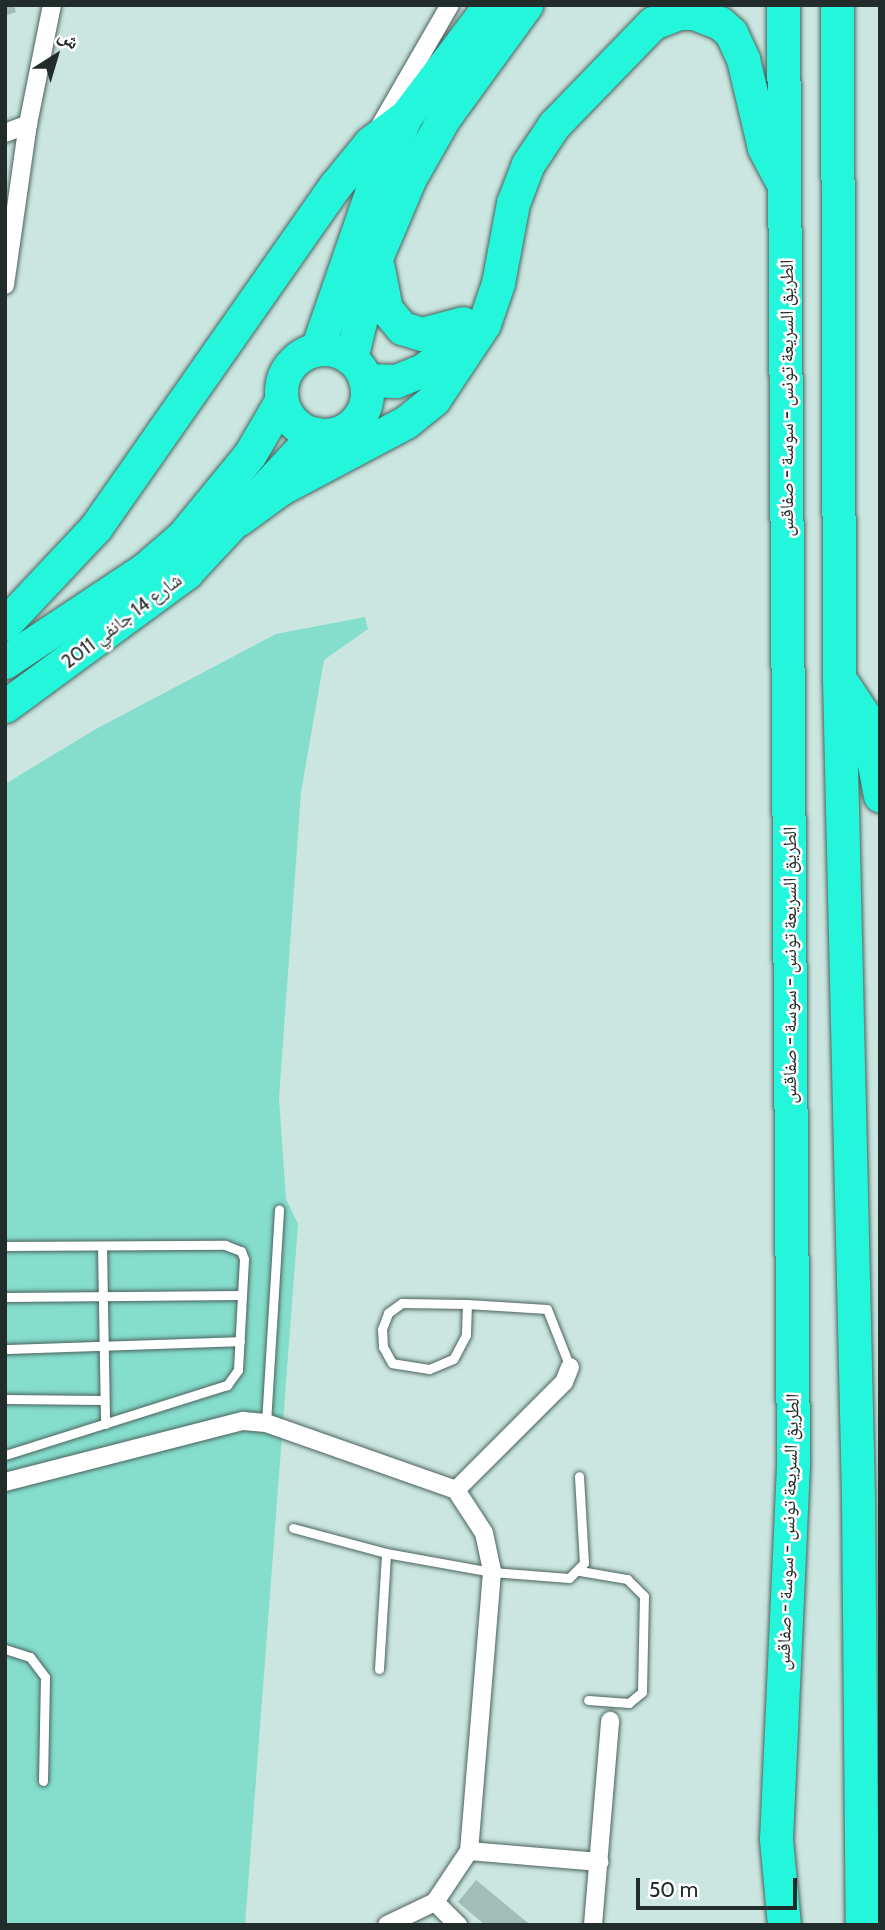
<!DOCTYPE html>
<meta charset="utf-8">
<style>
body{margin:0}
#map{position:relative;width:885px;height:1930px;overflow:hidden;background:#cbe6e0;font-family:Cabin,"Noto Naskh Arabic",sans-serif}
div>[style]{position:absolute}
.green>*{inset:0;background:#85ddcc}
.building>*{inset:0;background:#a2bcb6}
.roads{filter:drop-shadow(0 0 2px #4b625d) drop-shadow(0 0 2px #4b625d)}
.lane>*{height:9px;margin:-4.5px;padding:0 4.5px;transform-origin:4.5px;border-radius:4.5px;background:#fff}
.street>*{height:18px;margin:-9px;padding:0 9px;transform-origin:9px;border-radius:9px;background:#fff}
.highway>*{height:33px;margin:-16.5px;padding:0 16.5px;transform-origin:16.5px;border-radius:16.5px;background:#23f6db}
.highway>.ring{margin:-16.5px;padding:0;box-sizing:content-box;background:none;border:33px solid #23f6db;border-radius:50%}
span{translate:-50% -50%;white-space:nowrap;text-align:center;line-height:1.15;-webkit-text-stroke:5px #fff;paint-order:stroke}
.street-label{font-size:19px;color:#222c2a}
.frame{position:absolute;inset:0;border:7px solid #222c2a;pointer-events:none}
.north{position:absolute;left:21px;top:21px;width:70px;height:70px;-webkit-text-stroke:5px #fff;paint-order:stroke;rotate:37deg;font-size:19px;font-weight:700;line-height:28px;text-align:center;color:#222c2a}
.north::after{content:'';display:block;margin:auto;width:24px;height:32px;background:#222c2a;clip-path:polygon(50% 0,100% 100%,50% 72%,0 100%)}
.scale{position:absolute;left:636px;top:1878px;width:161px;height:32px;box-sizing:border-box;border:4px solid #222c2a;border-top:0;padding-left:9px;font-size:21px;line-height:24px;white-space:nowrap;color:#222c2a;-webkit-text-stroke:5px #fff;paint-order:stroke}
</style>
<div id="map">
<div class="green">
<div style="clip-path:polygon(365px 617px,368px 629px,324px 660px,301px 792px,279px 1098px,286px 1199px,298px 1224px,245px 1925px,5px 1925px,5px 784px,96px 729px,276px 634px)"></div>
</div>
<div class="building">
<div style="clip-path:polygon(5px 5px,14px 5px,16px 12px,5px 16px)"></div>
<div style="clip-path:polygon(476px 1880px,528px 1923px,526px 1925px,485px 1925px,458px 1902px)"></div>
</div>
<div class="roads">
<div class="lane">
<div style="left:5px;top:1246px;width:220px;rotate:-0.3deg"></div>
<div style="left:225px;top:1245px;width:17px;rotate:21deg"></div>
<div style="left:241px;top:1251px;width:9px;rotate:69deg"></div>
<div style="left:244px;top:1259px;width:111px;rotate:93.1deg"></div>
<div style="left:238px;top:1370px;width:19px;rotate:126deg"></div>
<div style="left:227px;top:1385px;width:233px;rotate:162.5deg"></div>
<div style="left:102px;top:1246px;width:178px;rotate:89deg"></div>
<div style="left:5px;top:1297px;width:237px;rotate:-0.5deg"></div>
<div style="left:402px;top:1303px;width:65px;rotate:0.9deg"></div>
<div style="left:467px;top:1304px;width:31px;rotate:92deg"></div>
<div style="left:466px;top:1335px;width:27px;rotate:118deg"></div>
<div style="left:453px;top:1359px;width:26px;rotate:157deg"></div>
<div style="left:429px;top:1369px;width:37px;rotate:-171deg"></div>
<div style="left:392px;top:1363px;width:18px;rotate:-119deg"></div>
<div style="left:383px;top:1347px;width:18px;rotate:-93deg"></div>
<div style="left:382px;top:1329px;width:17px;rotate:-69deg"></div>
<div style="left:388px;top:1313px;width:17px;rotate:-36deg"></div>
<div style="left:467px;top:1304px;width:80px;rotate:3.6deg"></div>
<div style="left:547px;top:1309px;width:62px;rotate:68.4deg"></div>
<div style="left:5px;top:1349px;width:235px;rotate:-1.9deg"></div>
<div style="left:5px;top:1399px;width:99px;rotate:0.6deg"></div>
<div style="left:266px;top:1423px;width:214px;rotate:-86.5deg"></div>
<div style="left:293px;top:1528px;width:96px;rotate:15deg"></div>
<div style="left:386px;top:1553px;width:108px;rotate:10.2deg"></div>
<div style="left:492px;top:1572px;width:77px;rotate:4.5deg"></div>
<div style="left:569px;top:1578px;width:21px;rotate:-45deg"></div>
<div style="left:584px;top:1563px;width:87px;rotate:-93.3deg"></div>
<div style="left:580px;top:1571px;width:48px;rotate:9.7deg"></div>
<div style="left:627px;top:1579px;width:24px;rotate:45deg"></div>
<div style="left:644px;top:1596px;width:96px;rotate:91.2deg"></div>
<div style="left:642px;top:1692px;width:17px;rotate:140deg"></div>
<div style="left:629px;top:1703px;width:41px;rotate:-175.8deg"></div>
<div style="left:5px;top:1649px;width:26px;rotate:18deg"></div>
<div style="left:30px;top:1657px;width:25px;rotate:53deg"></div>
<div style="left:45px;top:1677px;width:104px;rotate:91.1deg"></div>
<div style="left:379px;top:1669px;width:116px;rotate:-86.5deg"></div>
</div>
<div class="street">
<div style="left:380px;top:126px;width:140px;rotate:-60deg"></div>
<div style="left:5px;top:133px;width:25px;rotate:-21deg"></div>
<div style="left:5px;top:285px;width:163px;rotate:-81.9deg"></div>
<div style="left:28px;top:124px;width:121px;rotate:-78.6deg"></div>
<div style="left:5px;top:1482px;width:246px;rotate:-14.4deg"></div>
<div style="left:243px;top:1421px;width:23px;rotate:5deg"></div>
<div style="left:266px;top:1423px;width:201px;rotate:19.4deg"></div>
<div style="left:456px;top:1490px;width:51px;rotate:56.9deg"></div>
<div style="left:484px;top:1533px;width:40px;rotate:78deg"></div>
<div style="left:492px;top:1572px;width:280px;rotate:94.7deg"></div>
<div style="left:469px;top:1851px;width:61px;rotate:123.7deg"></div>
<div style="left:435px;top:1902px;width:53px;rotate:154.4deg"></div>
<div style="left:456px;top:1490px;width:153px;rotate:-45deg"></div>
<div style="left:564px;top:1382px;width:16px;rotate:-68deg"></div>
<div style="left:469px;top:1851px;width:131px;rotate:4.8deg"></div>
<div style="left:435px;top:1902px;width:33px;rotate:45deg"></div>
<div style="left:593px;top:1925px;width:205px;rotate:-85.2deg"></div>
</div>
<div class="highway">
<div style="left:783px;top:5px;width:1460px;rotate:89.61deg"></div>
<div style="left:793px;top:1465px;width:374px;rotate:92.6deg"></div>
<div style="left:776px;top:1839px;width:86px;rotate:84.7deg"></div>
<div style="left:837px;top:5px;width:673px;rotate:89.83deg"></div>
<div style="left:839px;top:678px;width:819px;rotate:88.67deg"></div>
<div style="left:858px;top:1497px;width:428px;rotate:89.5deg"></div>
<div style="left:378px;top:268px;width:42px;rotate:79deg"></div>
<div style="left:386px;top:309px;width:25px;rotate:50deg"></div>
<div style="left:402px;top:328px;width:21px;rotate:17deg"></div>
<div style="left:422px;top:334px;width:42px;rotate:-15deg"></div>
<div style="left:317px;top:349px;width:165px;rotate:-70.9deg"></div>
<div style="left:371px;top:193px;width:85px;rotate:-65.6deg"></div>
<div style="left:406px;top:116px;width:139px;rotate:-52.9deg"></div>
<div class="ring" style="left:281px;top:349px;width:53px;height:53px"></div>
<div style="left:351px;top:358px;width:103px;rotate:-76deg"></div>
<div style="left:376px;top:258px;width:87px;rotate:-67deg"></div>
<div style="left:410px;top:178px;width:69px;rotate:-60.5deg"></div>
<div style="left:444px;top:118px;width:140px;rotate:-54deg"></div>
<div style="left:365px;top:380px;width:31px;rotate:2deg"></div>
<div style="left:396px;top:381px;width:29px;rotate:-22deg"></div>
<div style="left:423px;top:370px;width:29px;rotate:-38deg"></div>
<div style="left:446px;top:352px;width:24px;rotate:-60deg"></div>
<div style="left:239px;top:519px;width:51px;rotate:-36.2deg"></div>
<div style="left:280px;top:489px;width:143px;rotate:-28deg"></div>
<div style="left:406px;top:422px;width:36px;rotate:-39deg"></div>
<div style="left:434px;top:399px;width:90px;rotate:-56.3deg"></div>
<div style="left:484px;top:324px;width:43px;rotate:-71.1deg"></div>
<div style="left:498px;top:283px;width:81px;rotate:-79.4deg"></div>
<div style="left:513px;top:203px;width:42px;rotate:-69deg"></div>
<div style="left:528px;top:164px;width:47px;rotate:-56.3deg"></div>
<div style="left:554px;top:125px;width:142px;rotate:-45.9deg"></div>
<div style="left:653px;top:23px;width:28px;rotate:-21deg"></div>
<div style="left:679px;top:13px;width:15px"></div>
<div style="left:694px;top:13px;width:28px;rotate:21deg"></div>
<div style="left:720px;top:23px;width:15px;rotate:42deg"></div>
<div style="left:731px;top:33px;width:29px;rotate:65deg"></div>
<div style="left:743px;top:59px;width:91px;rotate:76.7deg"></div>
<div style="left:764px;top:148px;width:36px;rotate:62deg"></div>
<div style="left:5px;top:624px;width:133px;rotate:-46.8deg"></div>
<div style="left:96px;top:527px;width:416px;rotate:-55deg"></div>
<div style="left:335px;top:186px;width:55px;rotate:-50.9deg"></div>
<div style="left:370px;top:143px;width:45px;rotate:-36.9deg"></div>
<div style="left:5px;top:662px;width:168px;rotate:-33.6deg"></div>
<div style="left:145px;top:569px;width:50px;rotate:-41deg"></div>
<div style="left:183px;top:536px;width:106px;rotate:-50.7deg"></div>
<div style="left:250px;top:454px;width:61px;rotate:-59.7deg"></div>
<div style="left:839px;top:678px;width:47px;rotate:56.3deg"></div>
<div style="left:865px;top:717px;width:80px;rotate:79.2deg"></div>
<div style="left:5px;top:706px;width:225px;rotate:-36.3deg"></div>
<div style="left:186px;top:573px;width:190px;rotate:-47.1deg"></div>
</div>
</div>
<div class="street-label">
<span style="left:787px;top:398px;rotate:-90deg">الطريق السريعة تونس - سوسة - صفاقس</span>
<span style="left:122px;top:621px;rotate:-37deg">شارع 14 جانفي 2011</span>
<span style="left:790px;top:965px;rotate:-90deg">الطريق السريعة تونس - سوسة - صفاقس</span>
<span style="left:788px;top:1532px;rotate:-88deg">الطريق السريعة تونس - سوسة - صفاقس</span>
</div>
<div class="frame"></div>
<div class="north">ش</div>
<div class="scale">50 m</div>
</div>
